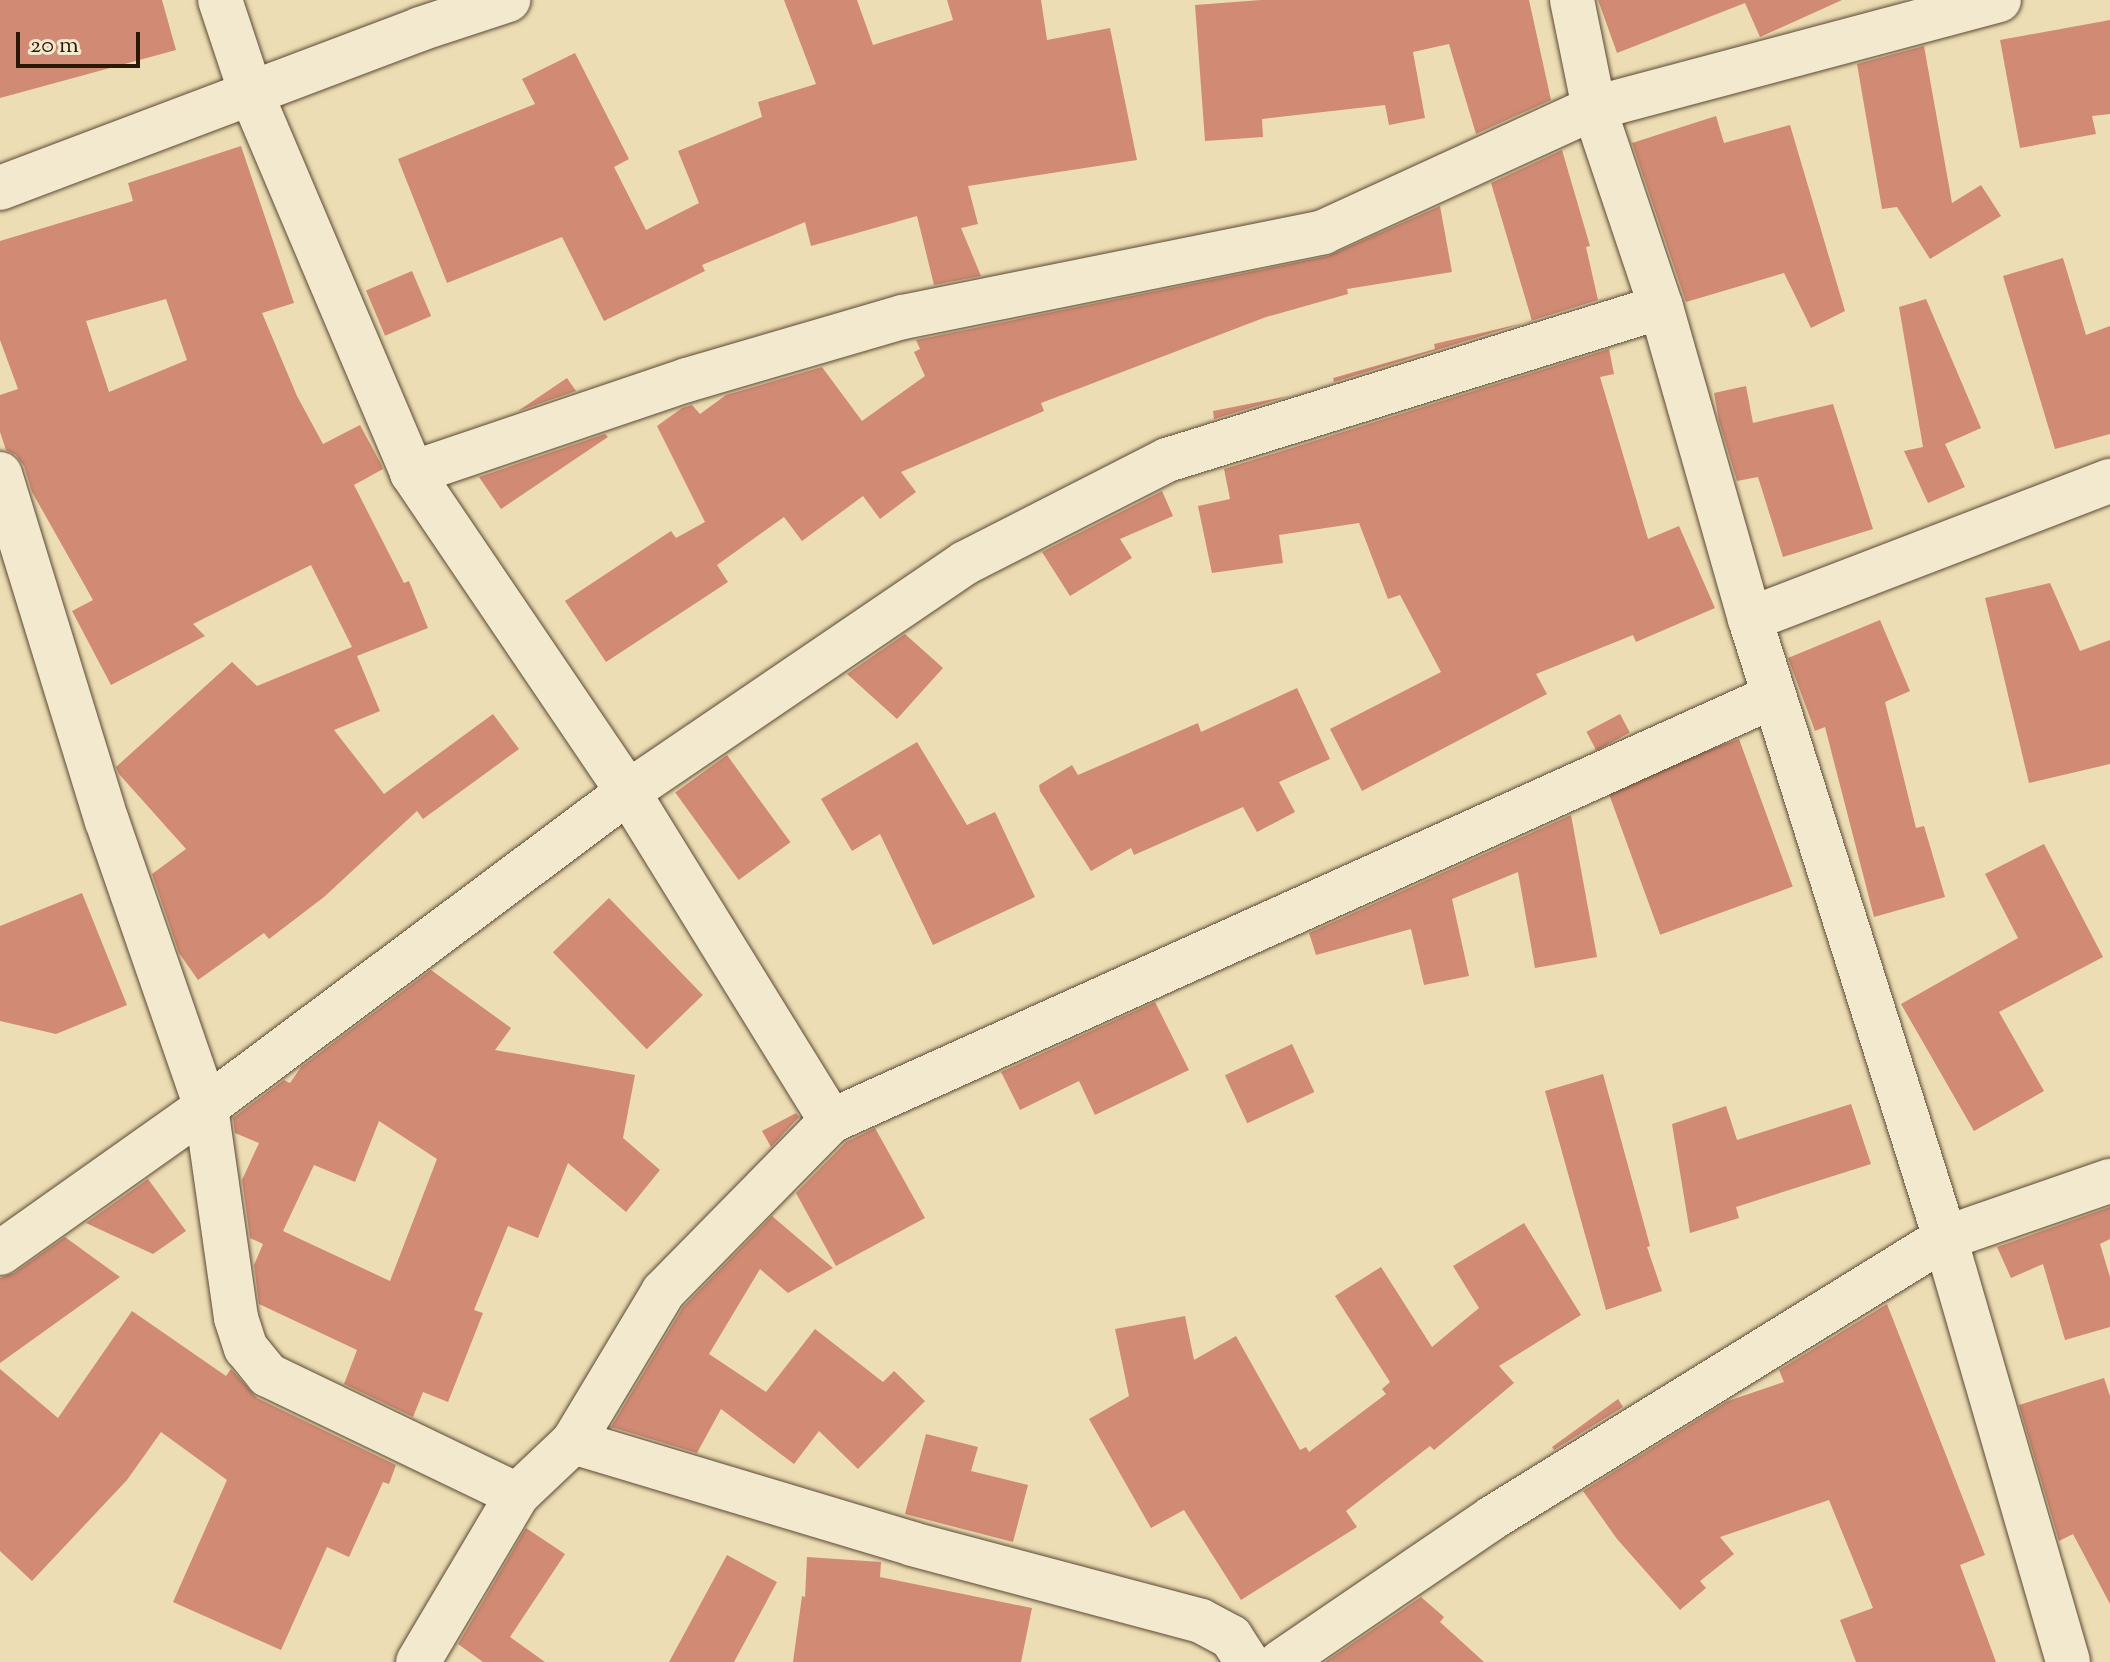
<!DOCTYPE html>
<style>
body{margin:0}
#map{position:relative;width:2110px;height:1662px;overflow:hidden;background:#edddb4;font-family:"Sorts Mill Goudy",serif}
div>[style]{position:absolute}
.building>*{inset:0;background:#d18a74;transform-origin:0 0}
.roads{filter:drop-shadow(0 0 2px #5b4a34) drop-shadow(0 0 2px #5b4a34)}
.minor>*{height:44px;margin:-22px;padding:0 22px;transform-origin:22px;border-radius:22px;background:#f3e9ce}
span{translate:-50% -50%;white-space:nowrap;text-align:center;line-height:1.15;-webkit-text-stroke:6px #f3e9ce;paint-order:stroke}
.scale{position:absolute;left:16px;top:32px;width:124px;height:36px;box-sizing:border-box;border:4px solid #2a1909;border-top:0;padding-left:10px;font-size:24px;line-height:28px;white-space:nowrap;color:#2a1909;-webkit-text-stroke:6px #f3e9ce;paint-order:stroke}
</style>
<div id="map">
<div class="building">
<div style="clip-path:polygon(0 0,162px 0,176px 50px,0 98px)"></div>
<div style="clip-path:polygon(784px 0,857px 0,873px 45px,953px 20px,947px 0,1041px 0,1047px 40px,1110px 28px,1137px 160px,968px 186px,978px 224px,961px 228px,981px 276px,934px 285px,917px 216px,811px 246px,805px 222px,702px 265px,705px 271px,604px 321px,562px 237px,447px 283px,398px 159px,535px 104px,522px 79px,575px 53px,629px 159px,614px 167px,646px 230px,699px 203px,678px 151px,762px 117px,758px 102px,816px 84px)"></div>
<div style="clip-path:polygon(1261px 0,1529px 0,1551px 100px,1476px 134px,1449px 44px,1413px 52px,1425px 118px,1389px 125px,1385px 105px,1262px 119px,1263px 137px,1205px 141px,1195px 5px)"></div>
<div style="clip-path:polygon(1598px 0,1842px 0,1760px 37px,1745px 3px,1617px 53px)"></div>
<div style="clip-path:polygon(2110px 20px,2110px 114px,2092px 116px,2096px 134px,2020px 148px,2000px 40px)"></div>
<div style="clip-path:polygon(1924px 46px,1952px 203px,1981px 185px,2001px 216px,1930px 259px,1897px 207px,1882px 209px,1857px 64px)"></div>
<div style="clip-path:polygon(1716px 116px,1724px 143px,1790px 125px,1845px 311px,1811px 328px,1784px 273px,1686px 302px,1632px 143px)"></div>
<div style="clip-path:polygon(evenodd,241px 146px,294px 303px,262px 313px,297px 396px,323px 444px,360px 425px,381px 464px,383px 469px,354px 485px,404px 583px,409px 581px,428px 628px,357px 656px,380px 711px,334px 730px,384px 794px,493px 714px,519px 749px,423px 819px,417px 811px,324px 897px,269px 939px,264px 933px,198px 980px,179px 953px,152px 874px,186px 849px,119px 774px,116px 767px,232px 662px,257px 686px,352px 647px,311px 565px,193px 624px,205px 636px,111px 685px,72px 611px,93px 600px,32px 492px,24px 466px,16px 455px,6px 450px,0 432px,0 395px,18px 389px,0 340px,0 241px,133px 201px,128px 183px,241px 146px,166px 299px,187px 360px,109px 392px,86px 321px,166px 299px)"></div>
<div style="clip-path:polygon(1562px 150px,1590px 246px,1586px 247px,1598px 300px,1334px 382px,1333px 378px,1435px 349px,1434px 344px,1532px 321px,1491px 183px)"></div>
<div style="clip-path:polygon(1440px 206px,1452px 272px,1347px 289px,1348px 294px,1266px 317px,1041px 403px,1044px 411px,901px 472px,916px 492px,880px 519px,863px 496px,802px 541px,784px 517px,717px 565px,728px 582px,606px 662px,565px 601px,671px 531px,676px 538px,705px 522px,657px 426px,682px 408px,692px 405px,700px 414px,726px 395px,822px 367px,862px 421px,925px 376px,914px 352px,920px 349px,916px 340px,1328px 256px)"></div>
<div style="clip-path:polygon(2063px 258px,2086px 335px,2110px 326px,2110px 434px,2055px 449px,2003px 276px)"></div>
<div style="left:412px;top:271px;width:49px;height:50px;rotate:67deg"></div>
<div style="clip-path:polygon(1926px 299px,1981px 428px,1945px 444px,1965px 487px,1928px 503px,1904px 451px,1923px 447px,1899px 307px)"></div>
<div style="clip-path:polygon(1609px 349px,1614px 374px,1600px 377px,1648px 539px,1679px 526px,1715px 608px,1636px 642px,1633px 635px,1536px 674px,1547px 694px,1362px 791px,1330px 729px,1441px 672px,1400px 595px,1388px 599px,1359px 523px,1279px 535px,1283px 563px,1212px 573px,1198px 506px,1230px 499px,1224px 469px)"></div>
<div style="clip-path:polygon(567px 378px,576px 391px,518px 411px)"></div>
<div style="clip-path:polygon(1746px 386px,1753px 423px,1833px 404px,1873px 529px,1783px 557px,1758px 477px,1737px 481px,1719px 421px,1714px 393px)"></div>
<div style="clip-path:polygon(1289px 396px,1214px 419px,1213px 411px)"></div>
<div style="clip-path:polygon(605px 434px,608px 437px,501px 509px,479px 477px)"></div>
<div style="clip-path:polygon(1162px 491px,1173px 516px,1120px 539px,1132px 558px,1070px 596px,1042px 552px)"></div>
<div style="clip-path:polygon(2050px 583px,2080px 651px,2110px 640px,2110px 764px,2029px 783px,1985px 598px)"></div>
<div style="clip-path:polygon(1880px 620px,1910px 691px,1885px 702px,1916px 828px,1924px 826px,1945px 897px,1874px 917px,1825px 727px,1815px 731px,1788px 658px)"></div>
<div style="clip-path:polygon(905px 634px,943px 668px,897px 719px,847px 674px)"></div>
<div style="clip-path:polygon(1297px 688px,1330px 759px,1279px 782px,1295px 812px,1257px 832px,1243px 807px,1134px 855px,1131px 848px,1091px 871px,1040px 791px,1039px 785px,1072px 765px,1078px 775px,1198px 723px,1201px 732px)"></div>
<div style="left:1620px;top:714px;width:21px;height:38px;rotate:62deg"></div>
<div style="left:1739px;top:739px;width:157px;height:141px;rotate:70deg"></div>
<div style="clip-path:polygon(917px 742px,967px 825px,995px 812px,1035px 897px,933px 945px,880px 834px,852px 851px,821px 799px)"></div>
<div style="left:727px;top:755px;width:108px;height:64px;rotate:54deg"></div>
<div style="clip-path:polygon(1571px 815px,1597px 957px,1535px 968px,1518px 872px,1452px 899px,1469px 976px,1424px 985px,1411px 929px,1316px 955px,1309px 933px)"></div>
<div style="clip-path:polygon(2044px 844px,2103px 957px,1999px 1012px,2044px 1091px,1974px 1131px,1901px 1004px,2018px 938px,1985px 874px)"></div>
<div style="clip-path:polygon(82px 893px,127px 1005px,56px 1034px,0 1021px,0 926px)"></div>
<div style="left:609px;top:898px;width:135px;height:78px;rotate:46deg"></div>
<div style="clip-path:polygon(evenodd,431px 970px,511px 1028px,495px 1050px,635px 1075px,623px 1138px,660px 1170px,626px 1212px,568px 1163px,538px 1238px,508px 1226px,474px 1310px,483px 1313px,448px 1402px,423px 1392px,413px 1417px,344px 1384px,357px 1350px,259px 1304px,254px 1265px,263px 1244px,250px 1238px,242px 1180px,259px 1143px,235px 1133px,233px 1118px,284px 1080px,290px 1083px,301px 1067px,431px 970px,379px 1121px,437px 1159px,390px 1281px,283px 1231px,314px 1165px,355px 1182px,379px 1121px)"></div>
<div style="clip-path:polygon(1155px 1002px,1189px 1070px,1095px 1115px,1079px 1081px,1020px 1110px,1001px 1072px)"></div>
<div style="left:1292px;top:1044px;width:53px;height:74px;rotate:65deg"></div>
<div style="clip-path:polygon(1603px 1074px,1650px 1246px,1647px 1247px,1662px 1291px,1606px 1310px,1545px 1091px)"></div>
<div style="clip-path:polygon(1851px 1104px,1871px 1164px,1736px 1207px,1739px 1218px,1690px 1233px,1672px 1124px,1726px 1106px,1737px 1140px)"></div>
<div style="clip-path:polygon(796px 1113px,799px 1117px,771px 1147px,762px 1131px)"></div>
<div style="clip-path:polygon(875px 1128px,925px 1218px,836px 1266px,796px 1193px,846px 1142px)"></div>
<div style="clip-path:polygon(148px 1179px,186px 1231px,153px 1254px,86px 1223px)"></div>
<div style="clip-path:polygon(2110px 1207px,2110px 1239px,2100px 1244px,2110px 1277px,2110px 1327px,2065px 1340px,2043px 1264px,2011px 1278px,1997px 1247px)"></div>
<div style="clip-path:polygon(772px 1216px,833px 1268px,788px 1293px,760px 1269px,709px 1354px,766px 1392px,815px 1329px,883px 1382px,894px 1371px,925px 1401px,858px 1469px,819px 1431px,794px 1464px,721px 1409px,697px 1453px,611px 1427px,683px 1307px)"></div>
<div style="clip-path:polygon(1524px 1223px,1581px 1315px,1499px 1366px,1514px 1383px,1434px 1450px,1430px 1446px,1346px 1511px,1357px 1527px,1241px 1600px,1184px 1510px,1151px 1528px,1089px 1419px,1129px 1396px,1115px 1329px,1185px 1316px,1194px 1360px,1236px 1336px,1300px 1450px,1306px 1447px,1309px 1452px,1386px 1394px,1382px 1389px,1390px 1382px,1335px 1296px,1381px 1267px,1432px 1347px,1479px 1308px,1453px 1266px)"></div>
<div style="clip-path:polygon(65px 1237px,120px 1277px,0 1363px,0 1278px,14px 1273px)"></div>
<div style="clip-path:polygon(1887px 1304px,1985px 1555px,1960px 1565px,1996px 1662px,1856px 1662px,1840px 1620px,1873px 1608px,1829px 1500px,1720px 1537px,1734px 1554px,1700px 1581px,1706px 1588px,1680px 1610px,1617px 1539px,1583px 1491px,1728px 1401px,1784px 1382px,1779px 1370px)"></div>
<div style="clip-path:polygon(132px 1311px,226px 1376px,231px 1369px,257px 1398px,396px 1465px,389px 1484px,383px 1482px,349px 1557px,327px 1547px,281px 1650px,173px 1602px,227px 1480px,161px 1432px,127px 1480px,32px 1581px,0 1551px,0 1369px,58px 1418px)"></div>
<div style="clip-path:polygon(2104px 1378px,2110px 1396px,2110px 1604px,2073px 1534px,2059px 1541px,2019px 1405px)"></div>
<div style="clip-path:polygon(1618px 1399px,1623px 1407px,1554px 1450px,1552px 1447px)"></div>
<div style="clip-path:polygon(926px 1434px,978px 1447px,971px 1471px,1028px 1485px,1013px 1542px,905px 1514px)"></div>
<div style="clip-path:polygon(526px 1528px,565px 1554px,510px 1637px,545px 1662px,483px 1662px,458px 1644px)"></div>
<div style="clip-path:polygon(727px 1555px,777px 1582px,734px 1662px,669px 1662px)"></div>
<div style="clip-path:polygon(807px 1557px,881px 1562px,880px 1577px,1032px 1608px,1021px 1662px,793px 1662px,802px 1596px,805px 1597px)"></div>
<div style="clip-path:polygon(1421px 1597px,1444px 1617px,1440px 1622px,1484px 1662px,1325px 1662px)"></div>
</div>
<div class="roads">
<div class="minor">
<div style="left:220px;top:0;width:98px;rotate:71.6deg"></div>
<div style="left:251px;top:93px;width:413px;rotate:67deg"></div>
<div style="left:412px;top:473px;width:385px;rotate:55.9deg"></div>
<div style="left:628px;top:792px;width:387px;rotate:58.3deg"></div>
<div style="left:1572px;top:0;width:110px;rotate:78.5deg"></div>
<div style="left:1594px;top:108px;width:210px;rotate:71.4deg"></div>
<div style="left:1661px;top:307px;width:324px;rotate:74.1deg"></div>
<div style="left:1750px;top:619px;width:649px;rotate:72.51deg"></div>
<div style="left:1945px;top:1238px;width:441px;rotate:73.8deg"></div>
<div style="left:0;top:188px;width:449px;rotate:-20.7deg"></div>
<div style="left:420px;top:29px;width:93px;rotate:-18.2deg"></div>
<div style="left:412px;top:473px;width:290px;rotate:-18.7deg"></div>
<div style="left:687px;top:380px;width:225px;rotate:-16.3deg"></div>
<div style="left:903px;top:317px;width:429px;rotate:-11.4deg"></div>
<div style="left:1323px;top:232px;width:298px;rotate:-24.6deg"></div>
<div style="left:1594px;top:108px;width:419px;rotate:-14.9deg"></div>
<div style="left:0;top:474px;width:363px;rotate:72.9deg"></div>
<div style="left:107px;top:821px;width:303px;rotate:70.9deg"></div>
<div style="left:206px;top:1107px;width:213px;rotate:81.9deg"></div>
<div style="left:236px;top:1318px;width:32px;rotate:72deg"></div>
<div style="left:246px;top:1348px;width:35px;rotate:51deg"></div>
<div style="left:268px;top:1375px;width:276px;rotate:25.7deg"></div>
<div style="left:1750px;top:619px;width:386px;rotate:-21deg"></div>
<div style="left:0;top:1253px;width:252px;rotate:-35.3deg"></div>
<div style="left:206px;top:1107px;width:527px;rotate:-36.74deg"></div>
<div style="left:628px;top:792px;width:407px;rotate:-34.2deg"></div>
<div style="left:965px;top:563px;width:227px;rotate:-27deg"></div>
<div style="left:1167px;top:460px;width:517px;rotate:-17.21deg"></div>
<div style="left:573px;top:1442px;width:354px;rotate:16.7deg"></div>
<div style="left:912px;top:1544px;width:299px;rotate:14.9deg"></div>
<div style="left:1201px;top:1621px;width:34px;rotate:28deg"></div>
<div style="left:1231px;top:1637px;width:30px;rotate:57deg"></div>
<div style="left:418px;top:1662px;width:194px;rotate:-59.3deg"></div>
<div style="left:517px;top:1495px;width:77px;rotate:-43.4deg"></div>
<div style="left:573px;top:1442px;width:175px;rotate:-59deg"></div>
<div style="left:663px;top:1292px;width:240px;rotate:-45.5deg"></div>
<div style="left:831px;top:1121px;width:1034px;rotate:-24.26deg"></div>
<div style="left:1281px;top:1662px;width:255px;rotate:-34.3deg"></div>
<div style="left:1492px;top:1518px;width:533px;rotate:-31.72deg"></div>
<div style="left:1945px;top:1238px;width:175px;rotate:-19.1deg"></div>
</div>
</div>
<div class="scale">20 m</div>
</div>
